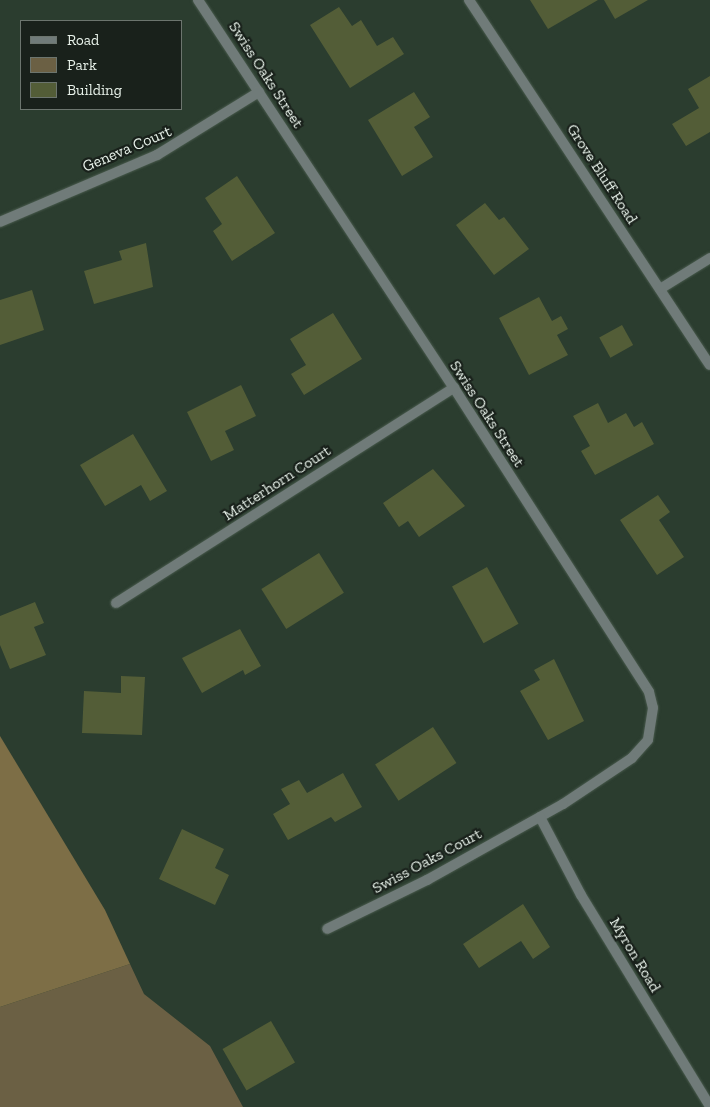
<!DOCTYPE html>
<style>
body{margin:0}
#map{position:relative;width:710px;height:1107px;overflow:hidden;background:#2b3d2f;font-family:"Zilla Slab",serif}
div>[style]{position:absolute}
.green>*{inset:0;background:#6b6044}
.forest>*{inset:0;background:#7d6e46}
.building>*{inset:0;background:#535d37;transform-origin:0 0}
.roads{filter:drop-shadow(0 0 1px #495a4d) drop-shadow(0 0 1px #495a4d)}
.minor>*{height:10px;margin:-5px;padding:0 5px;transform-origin:5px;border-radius:5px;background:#707b79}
span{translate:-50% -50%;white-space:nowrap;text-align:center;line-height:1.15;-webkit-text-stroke:4.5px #19211b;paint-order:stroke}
.street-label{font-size:16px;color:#e8f2ea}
.legend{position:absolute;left:20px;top:20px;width:162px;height:90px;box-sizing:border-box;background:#19211b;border:1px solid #6c756e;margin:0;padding:6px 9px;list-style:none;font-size:15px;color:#e8f2ea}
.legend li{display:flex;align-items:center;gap:10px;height:25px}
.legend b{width:25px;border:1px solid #6c756e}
</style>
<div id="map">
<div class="green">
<div style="clip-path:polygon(130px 964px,144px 994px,210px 1046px,243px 1107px,0 1107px,0 1007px)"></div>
</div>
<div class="forest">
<div style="clip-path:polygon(0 736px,105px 910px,130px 964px,0 1007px)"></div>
</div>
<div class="building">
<div style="clip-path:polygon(530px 0,598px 0,548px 29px)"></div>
<div style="clip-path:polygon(604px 0,648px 0,615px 19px)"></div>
<div style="clip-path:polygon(339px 7px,352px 26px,361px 20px,377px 46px,393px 37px,404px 54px,350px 88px,310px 25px)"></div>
<div style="clip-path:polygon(710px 76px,710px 132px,686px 146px,672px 124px,699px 108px,688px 89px)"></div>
<div style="clip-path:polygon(414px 92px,430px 117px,414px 127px,433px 157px,402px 176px,368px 120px)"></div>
<div style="clip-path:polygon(237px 176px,275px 233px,232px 261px,213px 231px,222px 224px,205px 198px)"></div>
<div style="clip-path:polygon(485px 203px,499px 220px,504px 217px,529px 249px,494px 275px,456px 225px)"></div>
<div style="clip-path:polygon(146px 243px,153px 287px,94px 304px,84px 271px,122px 260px,119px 251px)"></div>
<div style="clip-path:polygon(32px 290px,44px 330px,0 345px,0 300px)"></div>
<div style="clip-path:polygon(539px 297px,552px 321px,561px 316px,568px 329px,557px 335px,568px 355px,529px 375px,499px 318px)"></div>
<div style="clip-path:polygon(333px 313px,362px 359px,304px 395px,291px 374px,306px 365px,290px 339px)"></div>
<div style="left:622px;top:325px;width:23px;height:26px;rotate:61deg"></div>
<div style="clip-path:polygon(241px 385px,256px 416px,225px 431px,234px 450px,211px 461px,187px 412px)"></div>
<div style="clip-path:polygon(598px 403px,608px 423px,626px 413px,634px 427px,642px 422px,654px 444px,595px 475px,581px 451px,590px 446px,573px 416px)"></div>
<div style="clip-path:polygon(133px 434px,167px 491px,150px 501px,141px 485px,105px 506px,80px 465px)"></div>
<div style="clip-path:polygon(433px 469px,465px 506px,419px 537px,408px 521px,399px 527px,383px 503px)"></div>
<div style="clip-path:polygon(658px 495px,670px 512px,659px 520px,684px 557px,657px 575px,620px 520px)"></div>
<div style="left:319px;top:553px;width:47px;height:68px;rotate:58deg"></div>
<div style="left:487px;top:567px;width:65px;height:40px;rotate:61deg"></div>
<div style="clip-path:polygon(35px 602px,44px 623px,34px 627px,46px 655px,10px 669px,0 645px,0 616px)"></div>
<div style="clip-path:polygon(240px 629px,261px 666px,245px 675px,243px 670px,202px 693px,182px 658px)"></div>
<div style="clip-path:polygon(554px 659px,584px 721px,548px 740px,520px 691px,540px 680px,534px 670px)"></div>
<div style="clip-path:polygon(121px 676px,145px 677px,142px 735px,82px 733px,84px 691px,121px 693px)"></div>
<div style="left:433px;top:727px;width:43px;height:69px;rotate:57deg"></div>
<div style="clip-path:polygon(343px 773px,362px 807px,335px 822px,331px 817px,288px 840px,273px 814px,290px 804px,281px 789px,299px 780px,307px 793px)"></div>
<div style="clip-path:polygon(182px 829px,224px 849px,215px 868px,229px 875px,215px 905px,159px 879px)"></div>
<div style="clip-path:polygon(523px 904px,550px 947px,533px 959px,521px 941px,479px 968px,463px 944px)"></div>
<div style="left:271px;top:1021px;width:48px;height:56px;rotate:60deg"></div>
</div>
<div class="roads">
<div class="minor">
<div style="left:198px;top:0;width:465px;rotate:56.6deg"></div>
<div style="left:454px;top:388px;width:361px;rotate:57.3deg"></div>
<div style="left:649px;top:692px;width:16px;rotate:76deg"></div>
<div style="left:653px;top:708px;width:32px;rotate:99deg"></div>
<div style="left:648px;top:740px;width:24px;rotate:132deg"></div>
<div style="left:632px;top:758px;width:83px;rotate:146.3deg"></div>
<div style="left:563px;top:804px;width:156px;rotate:150.8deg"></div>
<div style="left:427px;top:880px;width:111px;rotate:153.9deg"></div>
<div style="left:469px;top:0;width:437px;rotate:56.6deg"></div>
<div style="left:0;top:222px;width:171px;rotate:-23.1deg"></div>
<div style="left:157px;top:155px;width:120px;rotate:-31.7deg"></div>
<div style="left:660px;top:289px;width:59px;rotate:-31.8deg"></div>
<div style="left:116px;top:603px;width:401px;rotate:-32.5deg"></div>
<div style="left:540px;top:817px;width:88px;rotate:62.3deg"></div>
<div style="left:581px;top:895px;width:247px;rotate:58.6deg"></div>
</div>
</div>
<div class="street-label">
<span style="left:266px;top:75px;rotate:57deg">Swiss Oaks Street</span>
<span style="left:127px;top:149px;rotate:-23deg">Geneva Court</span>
<span style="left:602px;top:174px;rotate:57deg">Grove Bluff Road</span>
<span style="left:487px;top:414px;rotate:57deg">Swiss Oaks Street</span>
<span style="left:277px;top:483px;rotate:-33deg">Matterhorn Court</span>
<span style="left:427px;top:861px;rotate:-28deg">Swiss Oaks Court</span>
<span style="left:635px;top:955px;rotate:59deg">Myron Road</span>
</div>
<ul class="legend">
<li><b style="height:6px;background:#707b79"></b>Road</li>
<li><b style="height:14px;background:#6b6044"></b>Park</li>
<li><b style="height:14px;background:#535d37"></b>Building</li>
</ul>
</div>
